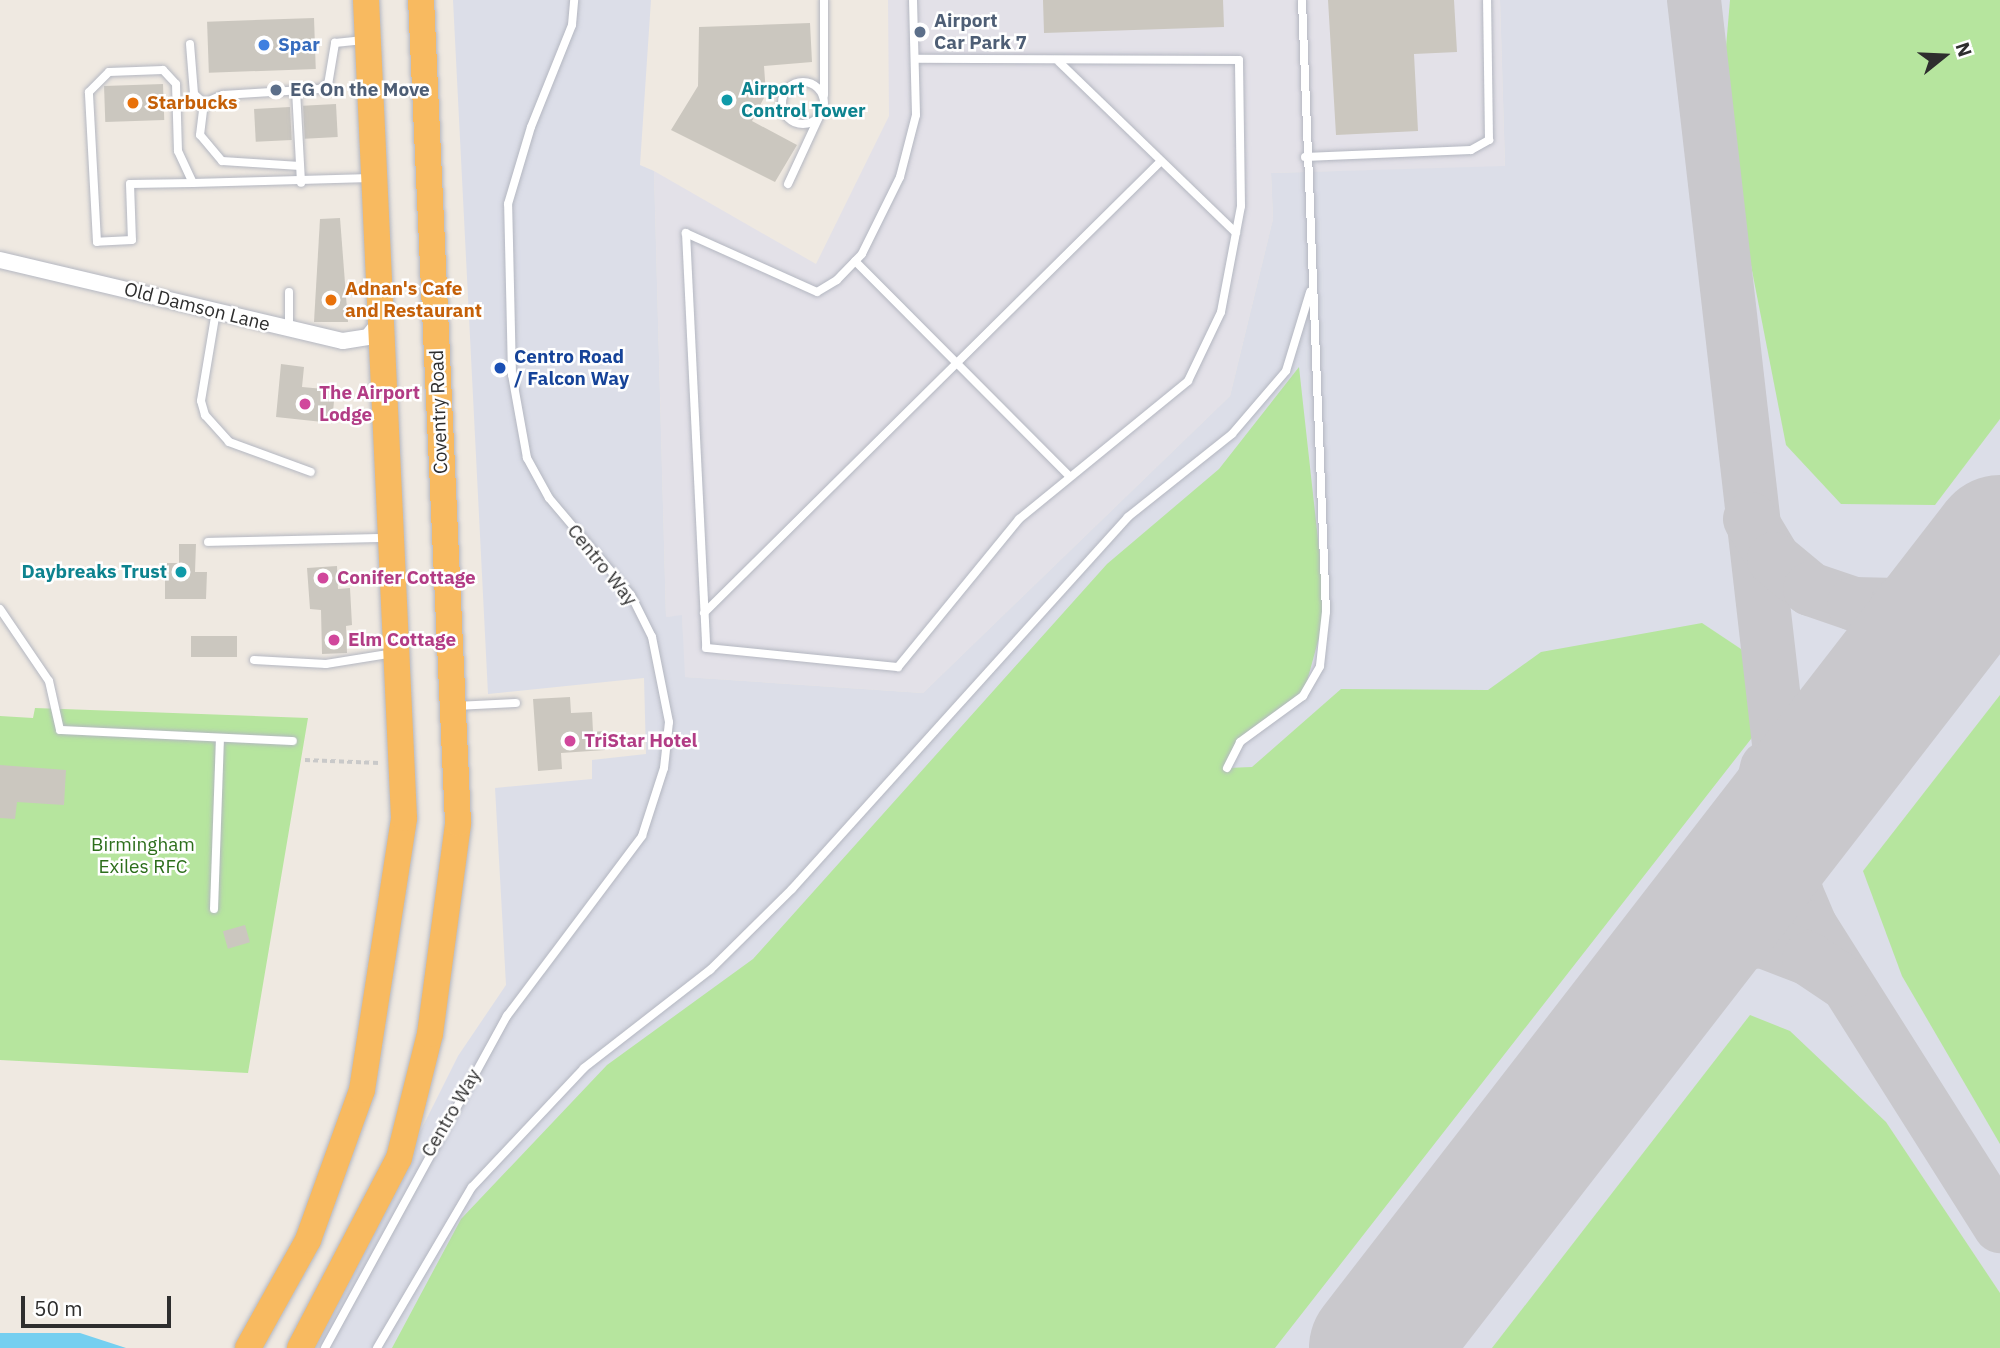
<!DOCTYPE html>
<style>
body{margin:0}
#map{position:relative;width:2000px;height:1348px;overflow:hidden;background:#efe9e1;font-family:"IBM Plex Sans",sans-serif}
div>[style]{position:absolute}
.industrial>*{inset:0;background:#e3e1e8}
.airport>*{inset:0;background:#dcdee8}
.green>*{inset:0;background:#b6e59e}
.water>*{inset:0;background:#75cff0}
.taxiway>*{height:54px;margin:-27px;padding:0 27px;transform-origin:27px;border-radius:27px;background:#c9c8cc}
.runway>*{height:136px;margin:-68px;padding:0 68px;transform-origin:68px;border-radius:68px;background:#c9c8cc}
.building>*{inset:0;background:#cbc7bf;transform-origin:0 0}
.path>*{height:3.5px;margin-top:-1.75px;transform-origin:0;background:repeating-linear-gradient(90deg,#c9c9c9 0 5px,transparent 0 8.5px)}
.roads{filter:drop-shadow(0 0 2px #b4b7c1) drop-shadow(0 0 2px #b4b7c1)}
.service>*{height:8px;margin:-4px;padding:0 4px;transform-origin:4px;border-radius:4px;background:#fff}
.service>.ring{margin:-4px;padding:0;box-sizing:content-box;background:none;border:8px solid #fff;border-radius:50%}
.minor>*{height:16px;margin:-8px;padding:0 8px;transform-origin:8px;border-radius:8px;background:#fff}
.trunk>*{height:26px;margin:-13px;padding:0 13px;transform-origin:13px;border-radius:13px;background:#f8ba60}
.dots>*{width:19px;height:19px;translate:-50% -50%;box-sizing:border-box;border:4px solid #fff;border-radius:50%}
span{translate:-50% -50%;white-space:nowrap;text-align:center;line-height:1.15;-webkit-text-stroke:5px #fff;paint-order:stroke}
.service-label{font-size:19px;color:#4e5e75;font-weight:700}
.left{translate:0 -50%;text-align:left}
.shop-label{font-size:19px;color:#366cbe;font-weight:700}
.culture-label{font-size:19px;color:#0d838f;font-weight:700}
.right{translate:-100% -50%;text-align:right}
.food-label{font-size:19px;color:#c56008;font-weight:700}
.street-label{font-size:19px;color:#2e2e2e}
.transit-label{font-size:19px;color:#164399;font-weight:700}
.hotel-label{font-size:19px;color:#b23c85;font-weight:700}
.park-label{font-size:19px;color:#2c6e1b}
.north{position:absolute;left:1909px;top:21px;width:70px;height:70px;-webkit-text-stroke:5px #fff;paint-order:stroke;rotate:72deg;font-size:19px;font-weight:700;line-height:28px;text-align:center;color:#2e2e2e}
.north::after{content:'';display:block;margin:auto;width:24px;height:32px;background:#2e2e2e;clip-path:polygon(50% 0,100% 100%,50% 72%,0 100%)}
.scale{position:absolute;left:21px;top:1296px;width:150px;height:32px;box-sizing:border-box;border:4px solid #2e2e2e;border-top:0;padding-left:9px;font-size:21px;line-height:24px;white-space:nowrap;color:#2e2e2e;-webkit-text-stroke:5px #fff;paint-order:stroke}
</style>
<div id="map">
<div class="industrial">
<div style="clip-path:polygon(888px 0,1500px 0,1505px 167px,1271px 173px,1273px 219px,1230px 396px,923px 693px,684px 677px,682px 616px,666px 617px,654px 171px,816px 264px,889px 116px)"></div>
</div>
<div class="airport">
<div style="clip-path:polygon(453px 0,651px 0,640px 165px,654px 171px,666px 617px,682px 615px,685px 677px,923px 693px,1230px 396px,1273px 219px,1271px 173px,1505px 166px,1500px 0,2000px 0,2000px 1348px,312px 1348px,458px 1056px,506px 985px,495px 788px,592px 779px,592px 760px,646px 754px,644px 678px,488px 694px)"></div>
</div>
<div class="green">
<div style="clip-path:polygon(1730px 0,2000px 0,2000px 419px,1935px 505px,1841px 504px,1786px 445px,1748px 250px,1725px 59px)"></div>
<div style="clip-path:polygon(1299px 367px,1326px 612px,1303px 696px,1240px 742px,1227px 768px,1252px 767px,1341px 689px,1488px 690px,1541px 652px,1702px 623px,1741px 649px,1771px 700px,1758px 730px,1275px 1348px,392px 1348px,461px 1219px,607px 1065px,753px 959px,1107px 564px,1219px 469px)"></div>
<div style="clip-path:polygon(2000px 695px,2000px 1144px,1902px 976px,1863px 871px)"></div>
<div style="clip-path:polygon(35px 708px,308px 718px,248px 1073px,0 1060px,0 716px,33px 718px)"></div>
<div style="clip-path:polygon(1750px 1015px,1790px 1031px,1886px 1122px,2000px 1293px,2000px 1348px,1492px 1348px)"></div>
</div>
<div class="water">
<div style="clip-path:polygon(0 1333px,80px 1333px,126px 1348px,0 1348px)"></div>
</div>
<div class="taxiway">
<div style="left:1694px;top:0;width:898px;rotate:83.48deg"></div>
<div style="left:1796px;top:892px;width:38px;rotate:67deg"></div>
<div style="left:1811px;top:927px;width:354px;rotate:57.7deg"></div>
<div style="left:1750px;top:519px;width:47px;rotate:59deg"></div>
<div style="left:1774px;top:559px;width:47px;rotate:39.8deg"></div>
<div style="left:1810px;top:589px;width:46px;rotate:18.8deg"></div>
<div style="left:1854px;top:604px;width:43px;rotate:1.3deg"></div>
<div style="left:1897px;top:605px;width:74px;rotate:-16.5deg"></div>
<div style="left:1712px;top:913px;width:88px;rotate:-63.7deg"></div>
<div style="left:1751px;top:834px;width:68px;rotate:-76.4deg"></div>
<div style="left:1661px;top:979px;width:35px;rotate:-35deg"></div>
<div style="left:1690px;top:959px;width:73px;rotate:-15.2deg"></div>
<div style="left:1760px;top:940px;width:53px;rotate:21.2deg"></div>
<div style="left:1809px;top:959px;width:40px;rotate:34deg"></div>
</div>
<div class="runway">
<div style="left:1377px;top:1348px;width:1018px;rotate:-52.26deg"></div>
</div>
<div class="building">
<div style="clip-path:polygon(1043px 0,1223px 0,1224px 27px,1044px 33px)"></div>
<div style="clip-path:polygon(1328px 0,1454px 0,1457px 52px,1414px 54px,1418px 131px,1336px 135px)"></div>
<div style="left:314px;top:18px;width:51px;height:107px;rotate:88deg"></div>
<div style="clip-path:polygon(810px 23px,812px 62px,764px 66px,766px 94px,752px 121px,797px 145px,775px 182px,671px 130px,698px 86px,699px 27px)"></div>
<div style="left:163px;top:84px;width:36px;height:59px;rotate:88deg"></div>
<div style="left:336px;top:104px;width:33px;height:33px;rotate:87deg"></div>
<div style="left:290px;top:107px;width:33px;height:36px;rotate:87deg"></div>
<div style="clip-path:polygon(340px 218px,348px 322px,314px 322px,320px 219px)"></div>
<div style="clip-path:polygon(281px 364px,304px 367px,302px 387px,335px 390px,332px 423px,276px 417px)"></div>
<div style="clip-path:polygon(179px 544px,196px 544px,195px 572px,207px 572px,206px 599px,165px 599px,165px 563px,179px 563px)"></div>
<div style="clip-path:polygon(337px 566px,338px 589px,350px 588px,352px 625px,346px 626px,347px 653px,322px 654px,321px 610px,310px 609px,307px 568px)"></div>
<div style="left:191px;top:636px;width:46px;height:21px"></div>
<div style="clip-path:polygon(570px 697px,571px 713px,592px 712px,593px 732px,604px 731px,605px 750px,561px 753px,562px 769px,538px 771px,533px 699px)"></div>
<div style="clip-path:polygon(0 765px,66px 770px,64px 805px,17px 802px,15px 819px,0 818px)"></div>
<div style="left:245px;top:925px;width:18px;height:23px;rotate:74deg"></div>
</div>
<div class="path">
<div style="left:305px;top:760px;width:74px;rotate:2.3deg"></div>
</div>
<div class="roads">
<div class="service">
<div style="left:913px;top:0;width:115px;rotate:88.5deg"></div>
<div style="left:916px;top:115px;width:64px;rotate:104.5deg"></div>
<div style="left:900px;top:177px;width:86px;rotate:116.3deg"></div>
<div style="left:862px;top:254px;width:36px;rotate:134deg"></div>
<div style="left:837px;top:280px;width:23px;rotate:149deg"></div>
<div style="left:817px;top:292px;width:144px;rotate:-155.8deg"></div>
<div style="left:686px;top:233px;width:415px;rotate:87.2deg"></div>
<div style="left:706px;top:648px;width:193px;rotate:5.7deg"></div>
<div style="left:898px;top:667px;width:191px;rotate:-50.7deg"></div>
<div style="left:1019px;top:519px;width:218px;rotate:-39.2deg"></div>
<div style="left:1188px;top:381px;width:76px;rotate:-64.4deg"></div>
<div style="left:1221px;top:312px;width:108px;rotate:-79.3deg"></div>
<div style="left:1241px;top:206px;width:146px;rotate:-90.8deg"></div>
<div style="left:1239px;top:60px;width:323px;rotate:-179.8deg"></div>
<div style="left:190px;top:44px;width:50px;rotate:85.4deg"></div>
<div style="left:194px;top:94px;width:13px;rotate:42deg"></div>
<div style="left:1059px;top:62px;width:246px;rotate:44deg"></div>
<div style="left:163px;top:70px;width:19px;rotate:47deg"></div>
<div style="left:176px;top:84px;width:67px;rotate:88.3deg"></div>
<div style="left:178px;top:151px;width:35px;rotate:65deg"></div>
<div style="left:193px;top:183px;width:63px;rotate:179.1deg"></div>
<div style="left:130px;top:184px;width:56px;rotate:88deg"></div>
<div style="left:132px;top:240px;width:35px;rotate:177deg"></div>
<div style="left:97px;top:242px;width:150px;rotate:-93.1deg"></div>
<div style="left:89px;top:92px;width:28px;rotate:-45deg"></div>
<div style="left:109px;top:72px;width:54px;rotate:-2.1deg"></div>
<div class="ring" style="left:782px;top:82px;width:34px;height:34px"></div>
<div style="left:296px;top:90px;width:93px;rotate:86.9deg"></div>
<div style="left:824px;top:95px;width:95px;rotate:-90deg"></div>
<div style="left:1305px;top:157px;width:166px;rotate:-2.4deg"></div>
<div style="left:1471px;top:150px;width:21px;rotate:-29deg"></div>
<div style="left:1489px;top:140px;width:140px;rotate:-90.8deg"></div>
<div style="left:300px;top:166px;width:78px;rotate:-176.3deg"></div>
<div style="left:222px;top:161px;width:34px;rotate:-130deg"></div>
<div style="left:200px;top:135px;width:32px;rotate:-83deg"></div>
<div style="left:204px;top:103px;width:21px;rotate:-23deg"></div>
<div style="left:223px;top:95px;width:96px;rotate:-3.6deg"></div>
<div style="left:319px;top:89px;width:10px;rotate:-24deg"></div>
<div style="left:328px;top:85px;width:43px;rotate:-80.5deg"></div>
<div style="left:335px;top:43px;width:29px;rotate:-6deg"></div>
<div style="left:193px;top:183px;width:178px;rotate:-1.6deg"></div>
<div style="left:788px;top:184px;width:74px;rotate:-65.2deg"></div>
<div style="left:855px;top:261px;width:301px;rotate:45.1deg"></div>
<div style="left:216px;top:311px;width:91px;rotate:99.5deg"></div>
<div style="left:201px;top:401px;width:15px;rotate:74deg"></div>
<div style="left:205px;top:415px;width:36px;rotate:48deg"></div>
<div style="left:229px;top:442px;width:87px;rotate:20.1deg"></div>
<div style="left:289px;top:328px;width:36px;rotate:-90deg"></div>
<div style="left:208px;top:542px;width:178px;rotate:-1.3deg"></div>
<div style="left:0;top:609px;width:87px;rotate:55.8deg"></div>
<div style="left:49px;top:681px;width:50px;rotate:77.3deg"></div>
<div style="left:60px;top:730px;width:233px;rotate:2.7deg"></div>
<div style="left:704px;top:613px;width:639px;rotate:-44.68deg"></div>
<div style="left:254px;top:660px;width:72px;rotate:3.2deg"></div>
<div style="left:326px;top:664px;width:69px;rotate:-9.2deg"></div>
<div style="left:455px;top:706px;width:61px;rotate:-2.8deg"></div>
<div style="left:1227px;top:768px;width:29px;rotate:-63deg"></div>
<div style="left:1240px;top:742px;width:78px;rotate:-36.1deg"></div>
<div style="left:1303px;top:696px;width:34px;rotate:-60deg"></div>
<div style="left:1320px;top:666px;width:54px;rotate:-83.7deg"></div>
<div style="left:1326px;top:612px;width:612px;rotate:-92.25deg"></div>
<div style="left:214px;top:909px;width:170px;rotate:-88deg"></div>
<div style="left:325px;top:1348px;width:379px;rotate:-61.3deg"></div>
<div style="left:507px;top:1016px;width:225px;rotate:-53.1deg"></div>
<div style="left:642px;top:836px;width:71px;rotate:-72.1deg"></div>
<div style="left:664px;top:768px;width:46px;rotate:-83.8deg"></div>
<div style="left:669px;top:722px;width:87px;rotate:-101.3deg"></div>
<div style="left:652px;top:637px;width:47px;rotate:-116.6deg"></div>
<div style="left:631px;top:595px;width:127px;rotate:-130.2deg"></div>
<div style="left:549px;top:498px;width:46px;rotate:-118.8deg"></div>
<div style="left:527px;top:458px;width:84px;rotate:-100.2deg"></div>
<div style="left:512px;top:375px;width:171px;rotate:-91.3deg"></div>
<div style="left:508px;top:204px;width:80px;rotate:-73.4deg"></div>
<div style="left:531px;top:127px;width:110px;rotate:-68.1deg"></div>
<div style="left:572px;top:25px;width:25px;rotate:-85deg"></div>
<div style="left:377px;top:1348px;width:187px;rotate:-59.5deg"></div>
<div style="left:472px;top:1187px;width:163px;rotate:-46.7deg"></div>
<div style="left:584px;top:1068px;width:160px;rotate:-37.9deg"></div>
<div style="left:710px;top:970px;width:115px;rotate:-44.6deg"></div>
<div style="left:792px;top:889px;width:501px;rotate:-47.91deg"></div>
<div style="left:1128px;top:517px;width:133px;rotate:-38.6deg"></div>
<div style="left:1232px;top:434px;width:83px;rotate:-49.4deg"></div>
<div style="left:1286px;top:371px;width:83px;rotate:-73.1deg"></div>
</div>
<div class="minor">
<div style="left:0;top:260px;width:352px;rotate:13.3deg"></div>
<div style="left:343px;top:341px;width:25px;rotate:-9deg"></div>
<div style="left:368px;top:337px;width:22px;rotate:-51deg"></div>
</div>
<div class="trunk">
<div style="left:248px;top:1348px;width:124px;rotate:-60.9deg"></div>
<div style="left:308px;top:1240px;width:159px;rotate:-70.2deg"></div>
<div style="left:362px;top:1090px;width:275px;rotate:-81.2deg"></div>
<div style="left:404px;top:818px;width:819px;rotate:-92.66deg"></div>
<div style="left:300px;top:1348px;width:214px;rotate:-62.5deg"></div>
<div style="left:399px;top:1158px;width:128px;rotate:-76deg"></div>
<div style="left:430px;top:1034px;width:213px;rotate:-82.4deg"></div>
<div style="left:458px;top:823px;width:824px;rotate:-92.57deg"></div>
</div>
</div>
<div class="dots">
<div style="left:920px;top:32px;background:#5c6f8a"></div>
<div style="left:264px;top:45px;background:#3f7fe0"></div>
<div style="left:276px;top:90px;background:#5c6f8a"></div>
<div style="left:727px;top:100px;background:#0f9aa8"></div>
<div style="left:133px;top:103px;background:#e8710a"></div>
<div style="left:331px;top:300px;background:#e8710a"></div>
<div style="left:500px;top:368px;background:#1a4fb4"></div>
<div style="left:305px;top:404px;background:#d1479c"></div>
<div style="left:181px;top:572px;background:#0f9aa8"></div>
<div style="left:323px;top:578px;background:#d1479c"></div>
<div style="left:334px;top:640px;background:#d1479c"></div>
<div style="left:570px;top:741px;background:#d1479c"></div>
</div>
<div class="service-label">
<span class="left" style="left:934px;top:32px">Airport<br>Car Park 7</span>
<span class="left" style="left:290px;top:90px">EG On the Move</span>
</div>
<div class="shop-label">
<span class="left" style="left:278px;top:45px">Spar</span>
</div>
<div class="culture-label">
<span class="left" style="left:741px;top:100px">Airport<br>Control Tower</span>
<span class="right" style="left:167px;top:572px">Daybreaks Trust</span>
</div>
<div class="food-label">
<span class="left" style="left:147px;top:103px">Starbucks</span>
<span class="left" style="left:345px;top:300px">Adnan's Cafe<br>and Restaurant</span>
</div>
<div class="street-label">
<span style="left:197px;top:307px;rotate:14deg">Old Damson Lane</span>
<span style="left:439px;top:412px;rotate:-92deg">Coventry Road</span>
<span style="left:602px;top:565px;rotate:51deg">Centro Way</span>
<span style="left:451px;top:1113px;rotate:-60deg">Centro Way</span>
</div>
<div class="transit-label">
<span class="left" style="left:514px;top:368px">Centro Road<br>/ Falcon Way</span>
</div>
<div class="hotel-label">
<span class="left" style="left:319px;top:404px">The Airport<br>Lodge</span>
<span class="left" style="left:337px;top:578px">Conifer Cottage</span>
<span class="left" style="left:348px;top:640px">Elm Cottage</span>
<span class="left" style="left:584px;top:741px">TriStar Hotel</span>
</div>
<div class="park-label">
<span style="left:143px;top:856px">Birmingham<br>Exiles RFC</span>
</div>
<div class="north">N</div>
<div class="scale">50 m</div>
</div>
